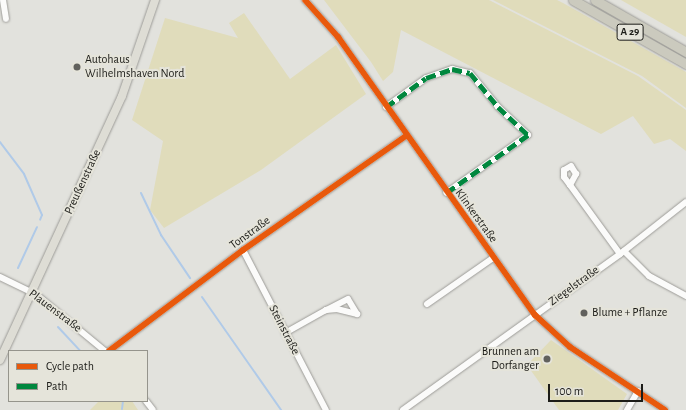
<!DOCTYPE html>
<meta charset="utf-8">
<style>
body{margin:0}
#map{position:relative;width:686px;height:410px;overflow:hidden;background:#e2e2dd;font-family:"Alegreya Sans",sans-serif}
div>[style]{position:absolute}
.green>*{inset:0;background:#e0dcbb}
.stream>*{height:2px;margin:-1px;padding:0 1px;transform-origin:1px;border-radius:1px;background:#b0cae8}
.roads{filter:drop-shadow(0 0 1px #9d9c98) drop-shadow(0 0 1px #9d9c98)}
.minor>*{height:6px;margin:-3px;padding:0 3px;transform-origin:3px;border-radius:3px;background:#fbfbfa}
.major>*{height:8px;margin:-4px;padding:0 4px;transform-origin:4px;border-radius:4px;background:#deddd5}
.highway>*{height:9px;margin:-4.5px;padding:0 4.5px;transform-origin:4.5px;border-radius:4.5px;background:#cbcabe}
.quiet>*{height:5px;margin-top:-2.5px;transform-origin:0;background:repeating-linear-gradient(90deg,#00873e 0 10px,transparent 0 15px)}
.cycleway>*{height:6px;margin:-3px;padding:0 3px;transform-origin:3px;border-radius:3px;background:#e8590c}
.dots>*{width:11px;height:11px;translate:-50% -50%;box-sizing:border-box;border:2px solid #e5e4da;border-radius:50%}
span{translate:-50% -50%;white-space:nowrap;text-align:center;line-height:1.15;-webkit-text-stroke:4px #e5e4da;paint-order:stroke}
.shield-label span{padding:1px 3px;background:#e5e4da;border:1px solid;border-radius:3px;-webkit-text-stroke-width:0}
.shield-label{font-size:11px;color:#1c1c18;font-weight:700}
.poi-label{font-size:12px;color:#1c1c18}
.left{translate:0 -50%;text-align:left}
.right{translate:-100% -50%;text-align:right}
.street-label{font-size:12px;color:#1c1c18}
.legend{position:absolute;left:8px;top:350px;width:140px;height:52px;box-sizing:border-box;background:#e5e4da;border:1px solid #95948c;margin:0;padding:5px 7px;list-style:none;font-size:12px;color:#1c1c18}
.legend li{display:flex;align-items:center;gap:8px;height:20px}
.legend b{width:20px;border:1px solid #95948c}
.scale{position:absolute;left:548px;top:384px;width:95px;height:18px;box-sizing:border-box;border:2px solid #1c1c18;border-top:0;padding-left:5px;font-size:12px;line-height:14px;white-space:nowrap;color:#1c1c18;-webkit-text-stroke:3px #e5e4da;paint-order:stroke}
</style>
<div id="map">
<div class="green">
<div style="clip-path:polygon(324px 0,489px 0,638px 76px,686px 110px,686px 151px,670px 139px,654px 144px,633px 116px,601px 134px,401px 30px,393px 72px,383px 81px,371px 62px)"></div>
<div style="clip-path:polygon(493px 0,557px 0,563px 3px,686px 72px,686px 108px,642px 76px)"></div>
<div style="clip-path:polygon(621px 0,686px 0,686px 37px)"></div>
<div style="clip-path:polygon(244px 13px,290px 79px,336px 45px,366px 94px,261px 170px,164px 228px,150px 210px,163px 141px,132px 120px,165px 18px,238px 38px,229px 23px)"></div>
<div style="clip-path:polygon(551px 340px,627px 394px,618px 410px,559px 410px,527px 365px)"></div>
<div style="clip-path:polygon(99px 401px,132px 401px,138px 410px,90px 410px)"></div>
</div>
<div class="stream">
<div style="left:0;top:142px;width:40px;rotate:53deg"></div>
<div style="left:24px;top:174px;width:45px;rotate:66.3deg"></div>
<div style="left:42px;top:215px;width:5px;rotate:112deg"></div>
<div style="left:141px;top:193px;width:47px;rotate:64.5deg"></div>
<div style="left:161px;top:235px;width:52px;rotate:56deg"></div>
<div style="left:18px;top:268px;width:45px;rotate:-65.1deg"></div>
<div style="left:202px;top:297px;width:138px;rotate:55deg"></div>
<div style="left:58px;top:327px;width:33px;rotate:47deg"></div>
<div style="left:122px;top:409px;width:8px;rotate:-83deg"></div>
</div>
<div class="roads">
<div class="minor">
<div style="left:3px;top:0;width:19px;rotate:81deg"></div>
<div style="left:305px;top:0;width:50px;rotate:48.3deg"></div>
<div style="left:338px;top:37px;width:341px;rotate:54.7deg"></div>
<div style="left:535px;top:315px;width:47px;rotate:42.4deg"></div>
<div style="left:570px;top:347px;width:114px;rotate:33.6deg"></div>
<div style="left:386px;top:107px;width:49px;rotate:-35.9deg"></div>
<div style="left:426px;top:78px;width:28px;rotate:-19deg"></div>
<div style="left:452px;top:69px;width:18px;rotate:13deg"></div>
<div style="left:470px;top:73px;width:44px;rotate:50.5deg"></div>
<div style="left:498px;top:107px;width:41px;rotate:43deg"></div>
<div style="left:528px;top:135px;width:100px;rotate:144.7deg"></div>
<div style="left:570px;top:185px;width:13px;rotate:-61deg"></div>
<div style="left:576px;top:174px;width:9px;rotate:-122deg"></div>
<div style="left:571px;top:166px;width:8px;rotate:150deg"></div>
<div style="left:564px;top:170px;width:7px;rotate:90deg"></div>
<div style="left:564px;top:177px;width:10px;rotate:53deg"></div>
<div style="left:570px;top:185px;width:85px;rotate:54.1deg"></div>
<div style="left:243px;top:250px;width:180px;rotate:62.6deg"></div>
<div style="left:624px;top:251px;width:35px;rotate:45deg"></div>
<div style="left:649px;top:276px;width:42px;rotate:28.4deg"></div>
<div style="left:0;top:277px;width:41px;rotate:25.9deg"></div>
<div style="left:37px;top:295px;width:88px;rotate:39.5deg"></div>
<div style="left:427px;top:304px;width:80px;rotate:-34.9deg"></div>
<div style="left:285px;top:333px;width:47px;rotate:-29.3deg"></div>
<div style="left:326px;top:310px;width:11px;rotate:-5deg"></div>
<div style="left:337px;top:309px;width:21px;rotate:14deg"></div>
<div style="left:357px;top:314px;width:17px;rotate:-121deg"></div>
<div style="left:348px;top:299px;width:25px;rotate:153deg"></div>
<div style="left:109px;top:351px;width:168px;rotate:-37deg"></div>
<div style="left:243px;top:250px;width:199px;rotate:-35deg"></div>
<div style="left:146px;top:401px;width:11px;rotate:52deg"></div>
<div style="left:403px;top:410px;width:267px;rotate:-35.7deg"></div>
<div style="left:620px;top:254px;width:84px;rotate:-38.2deg"></div>
<div style="left:627px;top:410px;width:22px;rotate:-60deg"></div>
</div>
<div class="major">
<div style="left:0;top:360px;width:291px;rotate:-65.2deg"></div>
<div style="left:122px;top:96px;width:102px;rotate:-71deg"></div>
</div>
<div class="highway">
<div style="left:573px;top:0;width:130px;rotate:29.5deg"></div>
<div style="left:595px;top:0;width:105px;rotate:29.7deg"></div>
</div>
</div>
<div class="quiet">
<div style="left:386px;top:107px;width:49px;rotate:-35.9deg"></div>
<div style="left:426px;top:78px;width:28px;rotate:-19deg"></div>
<div style="left:452px;top:69px;width:18px;rotate:13deg"></div>
<div style="left:470px;top:73px;width:44px;rotate:50.5deg"></div>
<div style="left:498px;top:107px;width:41px;rotate:43deg"></div>
<div style="left:528px;top:135px;width:100px;rotate:144.7deg"></div>
</div>
<div class="cycleway">
<div style="left:305px;top:0;width:50px;rotate:48.3deg"></div>
<div style="left:338px;top:37px;width:341px;rotate:54.7deg"></div>
<div style="left:535px;top:315px;width:47px;rotate:42.4deg"></div>
<div style="left:570px;top:347px;width:114px;rotate:33.6deg"></div>
<div style="left:109px;top:351px;width:168px;rotate:-37deg"></div>
<div style="left:243px;top:250px;width:199px;rotate:-35deg"></div>
</div>
<div class="dots">
<div style="left:77px;top:67px;background:#61615d"></div>
<div style="left:584px;top:313px;background:#61615d"></div>
<div style="left:547px;top:359px;background:#61615d"></div>
</div>
<div class="shield-label">
<span style="left:630px;top:32px">A 29</span>
</div>
<div class="poi-label">
<span class="left" style="left:85px;top:67px">Autohaus<br>Wilhelmshaven Nord</span>
<span class="left" style="left:592px;top:313px">Blume + Pflanze</span>
<span class="right" style="left:539px;top:359px">Brunnen am<br>Dorfanger</span>
</div>
<div class="street-label">
<span style="left:83px;top:182px;rotate:-65deg">Preußenstraße</span>
<span style="left:476px;top:216px;rotate:54deg">Klinkerstraße</span>
<span style="left:250px;top:233px;rotate:-36deg">Tonstraße</span>
<span style="left:574px;top:286px;rotate:-36deg">Ziegelstraße</span>
<span style="left:55px;top:311px;rotate:37deg">Plauenstraße</span>
<span style="left:284px;top:330px;rotate:63deg">Steinstraße</span>
</div>
<ul class="legend">
<li><b style="height:5px;background:#e8590c"></b>Cycle path</li>
<li><b style="height:5px;background:#00873e"></b>Path</li>
</ul>
<div class="scale">100 m</div>
</div>
